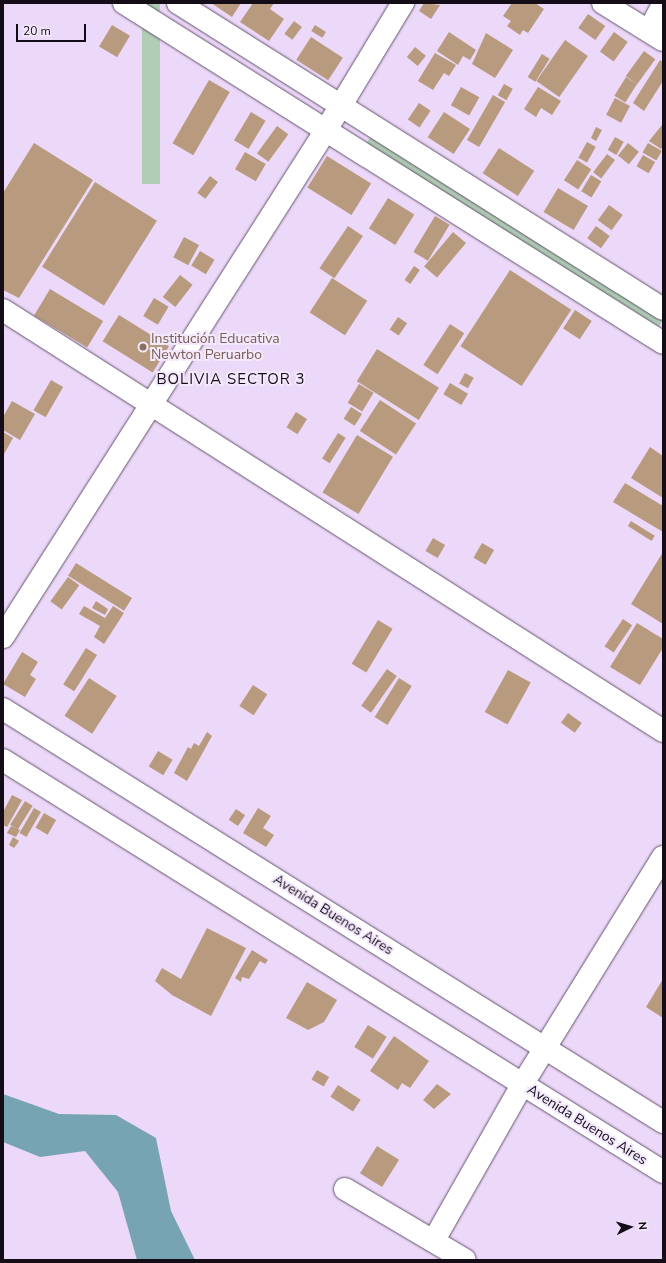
<!DOCTYPE html>
<meta charset="utf-8">
<style>
body{margin:0}
#map{position:relative;width:666px;height:1263px;overflow:hidden;background:#ecd8f8;font-family:"Nunito Sans",sans-serif}
div>[style]{position:absolute}
.green>*{inset:0;background:#afceb4;transform-origin:0 0}
.water>*{inset:0;background:#77a4b3}
.building>*{inset:0;background:#b89b7e;transform-origin:0 0}
.roads{filter:drop-shadow(0 0 1px #64536e) drop-shadow(0 0 1px #64536e)}
.street>*{height:22px;margin:-11px;padding:0 11px;transform-origin:11px;border-radius:11px;background:#fff}
.secondary>*{height:22px;margin:-11px;padding:0 11px;transform-origin:11px;border-radius:11px;background:#fff}
.dots>*{width:11px;height:11px;translate:-50% -50%;box-sizing:border-box;border:2px solid #f4e8fc;border-radius:50%}
span{translate:-50% -50%;white-space:nowrap;text-align:center;line-height:1.15;-webkit-text-stroke:4px #f4e8fc;paint-order:stroke}
.education-label{font-size:14px;color:#785e54}
.left{translate:0 -50%;text-align:left}
.street-label{font-size:14px;color:#140d18}
.neighbourhood-label{font-size:15px;color:#140d18;letter-spacing:1px}
.frame{position:absolute;inset:0;border:4px solid #140d18;pointer-events:none}
.north{position:absolute;left:610px;top:1207px;width:40px;height:40px;-webkit-text-stroke:3px #f4e8fc;paint-order:stroke;rotate:85deg;font-size:11px;font-weight:700;line-height:16px;text-align:center;color:#140d18}
.north::after{content:'';display:block;margin:auto;width:14px;height:18px;background:#140d18;clip-path:polygon(50% 0,100% 100%,50% 72%,0 100%)}
.scale{position:absolute;left:16px;top:24px;width:70px;height:18px;box-sizing:border-box;border:2px solid #140d18;border-top:0;padding-left:5px;font-size:12px;line-height:14px;white-space:nowrap;color:#140d18;-webkit-text-stroke:3px #f4e8fc;paint-order:stroke}
</style>
<div id="map">
<div class="green">
<div style="left:142px;top:3px;width:18px;height:181px"></div>
<div style="left:371px;top:136px;width:345px;height:9px;rotate:32deg"></div>
</div>
<div class="water">
<div style="clip-path:polygon(3px 1094px,59px 1114px,116px 1115px,156px 1138px,171px 1211px,195px 1260px,137px 1260px,118px 1192px,85px 1151px,40px 1157px,3px 1142px)"></div>
</div>
<div class="building">
<div style="clip-path:polygon(211px 3px,241px 3px,232px 17px)"></div>
<div style="clip-path:polygon(253px 3px,274px 3px,270px 9px,284px 19px,269px 41px,240px 22px)"></div>
<div style="clip-path:polygon(424px 3px,440px 5px,431px 19px,419px 11px)"></div>
<div style="clip-path:polygon(512px 3px,535px 3px,544px 9px,528px 33px,523px 30px,520px 35px,507px 26px,511px 21px,503px 16px)"></div>
<div style="left:588px;top:14px;width:21px;height:17px;rotate:35deg"></div>
<div style="left:294px;top:21px;width:10px;height:16px;rotate:37deg"></div>
<div style="left:112px;top:25px;width:21px;height:25px;rotate:31deg"></div>
<div style="left:315px;top:25px;width:13px;height:7px;rotate:32deg"></div>
<div style="clip-path:polygon(449px 32px,476px 50px,470px 60px,463px 56px,458px 65px,437px 51px)"></div>
<div style="left:614px;top:32px;width:17px;height:24px;rotate:36deg"></div>
<div style="clip-path:polygon(486px 33px,513px 50px,495px 78px,472px 64px)"></div>
<div style="left:311px;top:37px;width:38px;height:27px;rotate:33deg"></div>
<div style="left:565px;top:40px;width:28px;height:50px;rotate:35deg"></div>
<div style="left:415px;top:47px;width:14px;height:13px;rotate:39deg"></div>
<div style="left:644px;top:51px;width:14px;height:31px;rotate:36deg"></div>
<div style="clip-path:polygon(435px 53px,456px 65px,449px 76px,444px 73px,433px 90px,418px 81px)"></div>
<div style="left:542px;top:54px;width:9px;height:27px;rotate:32deg"></div>
<div style="clip-path:polygon(660px 60px,663px 62px,663px 81px,644px 111px,633px 103px)"></div>
<div style="left:626px;top:77px;width:13px;height:22px;rotate:32deg"></div>
<div style="left:209px;top:80px;width:24px;height:73px;rotate:30deg"></div>
<div style="left:504px;top:84px;width:10px;height:13px;rotate:29deg"></div>
<div style="left:461px;top:87px;width:21px;height:21px;rotate:29deg"></div>
<div style="clip-path:polygon(538px 87px,561px 101px,552px 115px,541px 108px,536px 117px,524px 109px)"></div>
<div style="left:493px;top:95px;width:14px;height:52px;rotate:30deg"></div>
<div style="left:615px;top:98px;width:17px;height:19px;rotate:28deg"></div>
<div style="left:419px;top:103px;width:14px;height:20px;rotate:34deg"></div>
<div style="left:251px;top:112px;width:17px;height:33px;rotate:31deg"></div>
<div style="left:444px;top:112px;width:31px;height:30px;rotate:33deg"></div>
<div style="clip-path:polygon(662px 125px,663px 146px,661px 149px,649px 141px)"></div>
<div style="left:277px;top:126px;width:14px;height:34px;rotate:36deg"></div>
<div style="clip-path:polygon(596px 127px,602px 130px,596px 141px,591px 138px)"></div>
<div style="left:615px;top:137px;width:10px;height:15px;rotate:29deg"></div>
<div style="left:587px;top:142px;width:10px;height:18px;rotate:29deg"></div>
<div style="clip-path:polygon(34px 143px,93px 180px,19px 298px,3px 290px,3px 193px)"></div>
<div style="left:628px;top:143px;width:14px;height:16px;rotate:39deg"></div>
<div style="left:648px;top:143px;width:16px;height:11px;rotate:30deg"></div>
<div style="left:499px;top:148px;width:42px;height:30px;rotate:33deg"></div>
<div style="left:245px;top:152px;width:24px;height:20px;rotate:30deg"></div>
<div style="left:607px;top:154px;width:10px;height:23px;rotate:37deg"></div>
<div style="left:643px;top:155px;width:14px;height:13px;rotate:30deg"></div>
<div style="left:327px;top:156px;width:52px;height:37px;rotate:32deg"></div>
<div style="left:577px;top:160px;width:17px;height:24px;rotate:33deg"></div>
<div style="left:591px;top:175px;width:12px;height:19px;rotate:31deg"></div>
<div style="left:210px;top:176px;width:10px;height:21px;rotate:37deg"></div>
<div style="left:95px;top:182px;width:73px;height:100px;rotate:32deg"></div>
<div style="left:558px;top:188px;width:35px;height:28px;rotate:31deg"></div>
<div style="left:388px;top:198px;width:31px;height:36px;rotate:32deg"></div>
<div style="left:609px;top:205px;width:17px;height:19px;rotate:36deg"></div>
<div style="left:435px;top:216px;width:17px;height:42px;rotate:31deg"></div>
<div style="left:348px;top:226px;width:18px;height:51px;rotate:34deg"></div>
<div style="left:596px;top:226px;width:17px;height:15px;rotate:36deg"></div>
<div style="left:453px;top:232px;width:17px;height:45px;rotate:40deg"></div>
<div style="left:184px;top:237px;width:17px;height:23px;rotate:28deg"></div>
<div style="left:200px;top:251px;width:17px;height:17px;rotate:31deg"></div>
<div style="left:414px;top:266px;width:7px;height:17px;rotate:34deg"></div>
<div style="left:510px;top:270px;width:73px;height:91px;rotate:33deg"></div>
<div style="left:180px;top:275px;width:16px;height:28px;rotate:38deg"></div>
<div style="left:332px;top:278px;width:42px;height:41px;rotate:33deg"></div>
<div style="left:50px;top:289px;width:62px;height:31px;rotate:31deg"></div>
<div style="left:154px;top:298px;width:17px;height:21px;rotate:31deg"></div>
<div style="left:575px;top:310px;width:20px;height:22px;rotate:33deg"></div>
<div style="left:119px;top:315px;width:59px;height:31px;rotate:32deg"></div>
<div style="left:398px;top:317px;width:11px;height:15px;rotate:34deg"></div>
<div style="left:450px;top:324px;width:17px;height:49px;rotate:33deg"></div>
<div style="left:377px;top:349px;width:73px;height:38px;rotate:32deg"></div>
<div style="left:465px;top:373px;width:10px;height:12px;rotate:29deg"></div>
<div style="left:51px;top:380px;width:14px;height:35px;rotate:30deg"></div>
<div style="left:450px;top:383px;width:21px;height:13px;rotate:31deg"></div>
<div style="left:359px;top:384px;width:17px;height:22px;rotate:31deg"></div>
<div style="left:380px;top:400px;width:43px;height:37px;rotate:33deg"></div>
<div style="clip-path:polygon(12px 401px,35px 414px,20px 440px,3px 430px,3px 417px)"></div>
<div style="left:351px;top:407px;width:13px;height:14px;rotate:32deg"></div>
<div style="left:296px;top:412px;width:13px;height:18px;rotate:32deg"></div>
<div style="clip-path:polygon(3px 432px,13px 438px,3px 456px)"></div>
<div style="left:338px;top:433px;width:9px;height:30px;rotate:32deg"></div>
<div style="left:357px;top:435px;width:42px;height:67px;rotate:31deg"></div>
<div style="clip-path:polygon(650px 447px,663px 456px,663px 498px,631px 478px)"></div>
<div style="clip-path:polygon(625px 483px,663px 506px,663px 532px,613px 502px)"></div>
<div style="left:631px;top:521px;width:28px;height:6px;rotate:32deg"></div>
<div style="left:433px;top:538px;width:14px;height:15px;rotate:30deg"></div>
<div style="left:482px;top:543px;width:14px;height:17px;rotate:30deg"></div>
<div style="clip-path:polygon(663px 552px,663px 624px,631px 604px)"></div>
<div style="left:76px;top:563px;width:66px;height:15px;rotate:32deg"></div>
<div style="left:68px;top:577px;width:14px;height:30px;rotate:36deg"></div>
<div style="clip-path:polygon(96px 601px,108px 609px,105px 615px,92px 608px)"></div>
<div style="clip-path:polygon(84px 606px,105px 618px,113px 606px,124px 613px,104px 644px,94px 637px,100px 626px,79px 614px)"></div>
<div style="left:623px;top:619px;width:11px;height:33px;rotate:34deg"></div>
<div style="left:378px;top:620px;width:17px;height:51px;rotate:31deg"></div>
<div style="clip-path:polygon(637px 623px,663px 639px,663px 648px,640px 685px,610px 667px)"></div>
<div style="left:86px;top:648px;width:13px;height:43px;rotate:32deg"></div>
<div style="clip-path:polygon(22px 652px,38px 662px,30px 675px,36px 679px,25px 697px,3px 684px)"></div>
<div style="left:387px;top:669px;width:12px;height:45px;rotate:35deg"></div>
<div style="left:508px;top:670px;width:26px;height:48px;rotate:29deg"></div>
<div style="left:89px;top:678px;width:33px;height:45px;rotate:33deg"></div>
<div style="left:399px;top:678px;width:15px;height:46px;rotate:32deg"></div>
<div style="left:253px;top:685px;width:17px;height:25px;rotate:33deg"></div>
<div style="left:568px;top:713px;width:17px;height:12px;rotate:36deg"></div>
<div style="clip-path:polygon(207px 732px,212px 736px,187px 781px,174px 773px,188px 747px,191px 749px,194px 743px,199px 746px)"></div>
<div style="left:158px;top:751px;width:17px;height:18px;rotate:31deg"></div>
<div style="clip-path:polygon(12px 795px,22px 800px,7px 827px,3px 825px,3px 812px)"></div>
<div style="left:25px;top:801px;width:9px;height:28px;rotate:32deg"></div>
<div style="left:34px;top:808px;width:8px;height:29px;rotate:30deg"></div>
<div style="clip-path:polygon(258px 808px,271px 816px,263px 828px,274px 835px,266px 847px,243px 833px)"></div>
<div style="left:236px;top:809px;width:11px;height:13px;rotate:34deg"></div>
<div style="left:44px;top:813px;width:14px;height:17px;rotate:30deg"></div>
<div style="clip-path:polygon(11px 826px,20px 830px,16px 837px,7px 833px)"></div>
<div style="clip-path:polygon(13px 837px,19px 841px,14px 848px,9px 845px)"></div>
<div style="clip-path:polygon(207px 928px,246px 948px,211px 1016px,172px 995px,155px 981px,162px 968px,181px 979px)"></div>
<div style="clip-path:polygon(252px 950px,268px 960px,265px 964px,260px 961px,249px 979px,242px 977px,241px 982px,235px 978px)"></div>
<div style="clip-path:polygon(663px 979px,663px 1018px,646px 1007px)"></div>
<div style="clip-path:polygon(307px 982px,337px 1000px,324px 1022px,308px 1030px,286px 1018px)"></div>
<div style="left:368px;top:1025px;width:22px;height:26px;rotate:32deg"></div>
<div style="clip-path:polygon(394px 1036px,429px 1061px,410px 1088px,402px 1083px,398px 1090px,370px 1071px)"></div>
<div style="left:317px;top:1070px;width:14px;height:11px;rotate:30deg"></div>
<div style="clip-path:polygon(437px 1084px,451px 1094px,434px 1109px,423px 1100px)"></div>
<div style="left:338px;top:1085px;width:27px;height:14px;rotate:33deg"></div>
<div style="left:377px;top:1146px;width:26px;height:32px;rotate:32deg"></div>
</div>
<div class="roads">
<div class="street">
<div style="left:603px;top:3px;width:70px;rotate:31.7deg"></div>
<div style="left:649px;top:31px;width:30px;rotate:-62deg"></div>
<div style="left:3px;top:310px;width:783px;rotate:32.53deg"></div>
<div style="left:3px;top:637px;width:601px;rotate:-57.5deg"></div>
<div style="left:326px;top:130px;width:149px;rotate:-58.8deg"></div>
<div style="left:345px;top:1189px;width:139px;rotate:30.6deg"></div>
<div style="left:434px;top:1240px;width:178px;rotate:-60.4deg"></div>
<div style="left:522px;top:1085px;width:268px;rotate:-58.3deg"></div>
</div>
<div class="secondary">
<div style="left:124px;top:3px;width:637px;rotate:32.24deg"></div>
<div style="left:178px;top:3px;width:573px;rotate:32.25deg"></div>
<div style="left:3px;top:709px;width:779px;rotate:32.04deg"></div>
<div style="left:3px;top:760px;width:778px;rotate:31.97deg"></div>
</div>
</div>
<div class="dots">
<div style="left:143px;top:347px;background:#8d6e63"></div>
</div>
<div class="education-label">
<span class="left" style="left:151px;top:347px">Institución Educativa<br>Newton Peruarbo</span>
</div>
<div class="street-label">
<span style="left:333px;top:915px;rotate:32deg">Avenida Buenos Aires</span>
<span style="left:587px;top:1125px;rotate:32deg">Avenida Buenos Aires</span>
</div>
<div class="neighbourhood-label">
<span style="left:231px;top:380px">BOLIVIA SECTOR 3</span>
</div>
<div class="frame"></div>
<div class="north">N</div>
<div class="scale">20 m</div>
</div>
